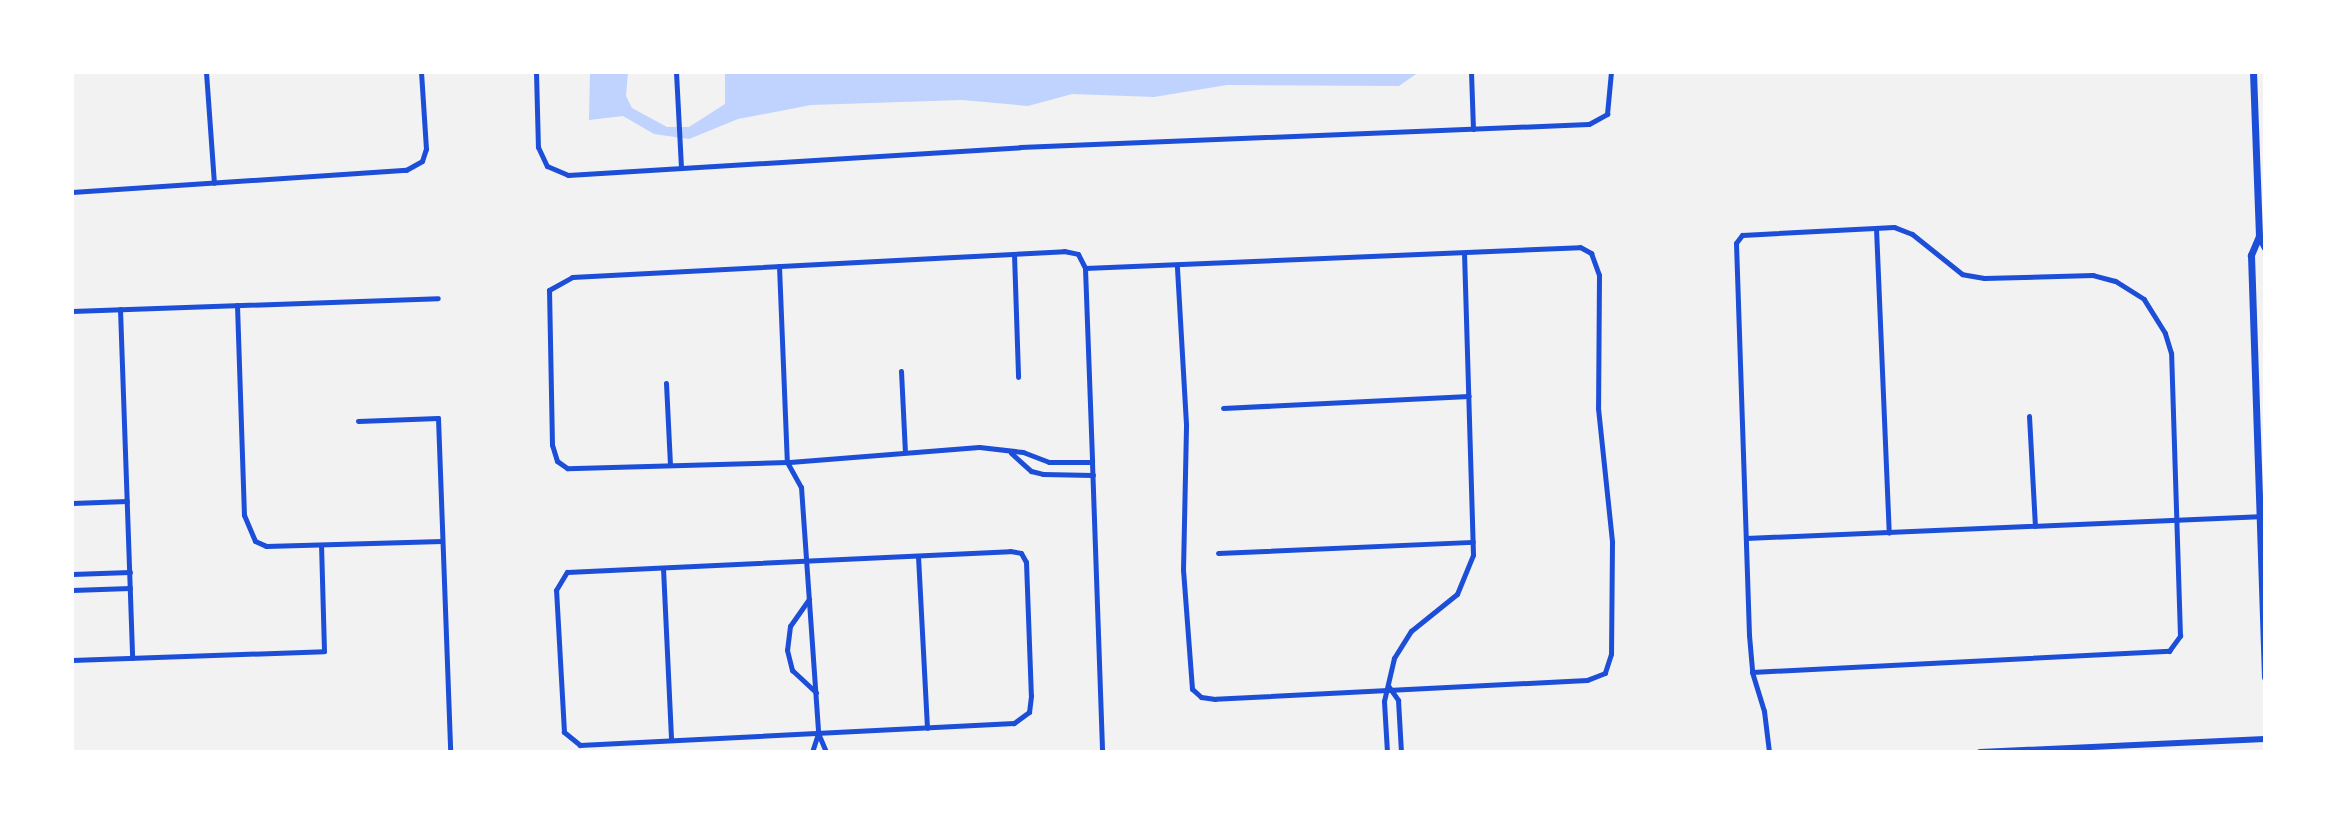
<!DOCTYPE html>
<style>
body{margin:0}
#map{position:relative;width:2337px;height:824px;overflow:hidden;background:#f2f2f2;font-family:Lato,sans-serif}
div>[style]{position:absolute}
.water>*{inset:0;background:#bfd3fe}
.minor>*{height:5px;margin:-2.5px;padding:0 2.5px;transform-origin:2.5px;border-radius:2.5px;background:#1d4ed8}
.tertiary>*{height:6px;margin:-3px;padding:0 3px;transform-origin:3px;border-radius:3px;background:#1d4ed8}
.secondary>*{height:7px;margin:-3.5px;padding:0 3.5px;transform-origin:3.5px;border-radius:3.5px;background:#1d4ed8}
span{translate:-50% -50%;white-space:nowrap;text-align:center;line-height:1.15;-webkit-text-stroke:7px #fff;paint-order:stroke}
.frame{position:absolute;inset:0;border:74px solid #fff;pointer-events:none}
</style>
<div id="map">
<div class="water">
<div style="clip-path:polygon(590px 72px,628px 72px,626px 96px,632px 108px,667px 127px,689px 127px,725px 104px,725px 72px,1419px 72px,1399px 86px,1227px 85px,1154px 97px,1072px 94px,1028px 106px,962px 100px,811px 105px,738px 119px,689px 139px,654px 134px,623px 116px,589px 120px)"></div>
</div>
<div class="minor">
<div style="left:206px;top:72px;width:111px;rotate:85.9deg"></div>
<div style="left:536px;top:72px;width:75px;rotate:88.5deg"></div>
<div style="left:538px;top:147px;width:21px;rotate:65deg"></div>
<div style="left:547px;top:166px;width:23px;rotate:23deg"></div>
<div style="left:568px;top:175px;width:453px;rotate:-3.5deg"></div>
<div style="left:1020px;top:147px;width:569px;rotate:-2.31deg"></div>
<div style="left:1589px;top:124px;width:21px;rotate:-29deg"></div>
<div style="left:1607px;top:114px;width:42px;rotate:-84.6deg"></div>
<div style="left:676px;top:72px;width:95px;rotate:87deg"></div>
<div style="left:1471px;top:72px;width:57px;rotate:88deg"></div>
<div style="left:72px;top:192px;width:335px;rotate:-3.8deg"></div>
<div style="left:406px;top:170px;width:18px;rotate:-29deg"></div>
<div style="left:422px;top:161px;width:13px;rotate:-72deg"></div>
<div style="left:426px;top:149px;width:77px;rotate:-93.7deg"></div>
<div style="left:1876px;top:228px;width:305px;rotate:87.6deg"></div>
<div style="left:1014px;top:254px;width:123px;rotate:88.1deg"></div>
<div style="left:779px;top:266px;width:196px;rotate:87.7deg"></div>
<div style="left:787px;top:462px;width:29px;rotate:61deg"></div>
<div style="left:801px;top:487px;width:247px;rotate:86deg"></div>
<div style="left:818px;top:733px;width:21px;rotate:67deg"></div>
<div style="left:1085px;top:268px;width:495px;rotate:-2.4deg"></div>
<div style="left:1580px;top:247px;width:13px;rotate:29deg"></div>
<div style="left:1591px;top:253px;width:23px;rotate:70deg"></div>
<div style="left:1599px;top:275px;width:133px;rotate:90.4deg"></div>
<div style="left:1598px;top:408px;width:135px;rotate:84deg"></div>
<div style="left:1612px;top:542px;width:112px;rotate:90.5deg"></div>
<div style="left:1611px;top:654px;width:20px;rotate:108deg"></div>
<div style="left:1605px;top:673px;width:19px;rotate:159deg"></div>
<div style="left:1587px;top:680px;width:372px;rotate:177.1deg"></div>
<div style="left:1215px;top:699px;width:14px;rotate:-172deg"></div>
<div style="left:1201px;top:697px;width:12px;rotate:-138deg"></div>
<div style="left:1192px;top:689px;width:119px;rotate:-94.3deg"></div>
<div style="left:1183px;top:570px;width:146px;rotate:-88.8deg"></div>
<div style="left:1186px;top:424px;width:157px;rotate:-93.3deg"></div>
<div style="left:237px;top:305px;width:210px;rotate:88.1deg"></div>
<div style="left:244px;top:515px;width:28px;rotate:67deg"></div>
<div style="left:255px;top:541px;width:12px;rotate:24deg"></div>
<div style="left:266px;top:546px;width:176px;rotate:-1.6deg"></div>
<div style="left:120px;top:309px;width:349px;rotate:88deg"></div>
<div style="left:72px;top:311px;width:366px;rotate:-2deg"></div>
<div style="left:901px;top:371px;width:81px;rotate:87.2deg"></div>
<div style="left:666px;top:383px;width:82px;rotate:87.2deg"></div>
<div style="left:1223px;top:408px;width:246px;rotate:-2.8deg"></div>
<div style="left:2029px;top:416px;width:110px;rotate:86.9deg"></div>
<div style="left:358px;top:421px;width:80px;rotate:-2.1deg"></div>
<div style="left:438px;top:418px;width:334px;rotate:87.9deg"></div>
<div style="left:1011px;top:453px;width:27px;rotate:42deg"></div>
<div style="left:1031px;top:471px;width:12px;rotate:14deg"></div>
<div style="left:1043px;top:474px;width:50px;rotate:1.1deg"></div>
<div style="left:1092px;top:462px;width:43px;rotate:180deg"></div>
<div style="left:1049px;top:462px;width:28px;rotate:-159deg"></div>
<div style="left:1023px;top:452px;width:44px;rotate:-173.5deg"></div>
<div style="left:979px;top:447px;width:193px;rotate:175.5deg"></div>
<div style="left:787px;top:462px;width:220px;rotate:178.4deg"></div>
<div style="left:567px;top:468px;width:12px;rotate:-145deg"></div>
<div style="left:557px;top:461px;width:17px;rotate:-107deg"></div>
<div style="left:552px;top:445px;width:155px;rotate:-91.1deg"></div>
<div style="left:549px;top:290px;width:26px;rotate:-29deg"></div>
<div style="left:572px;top:277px;width:493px;rotate:-3deg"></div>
<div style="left:1064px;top:251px;width:14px;rotate:12deg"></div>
<div style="left:1078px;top:254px;width:16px;rotate:63deg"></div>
<div style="left:1085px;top:268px;width:194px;rotate:87.9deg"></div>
<div style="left:1092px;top:462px;width:290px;rotate:88deg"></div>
<div style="left:72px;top:503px;width:55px;rotate:-2.1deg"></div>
<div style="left:1746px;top:538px;width:519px;rotate:-2.43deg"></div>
<div style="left:1010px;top:551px;width:11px;rotate:10deg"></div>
<div style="left:1021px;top:553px;width:10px;rotate:61deg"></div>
<div style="left:1026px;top:562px;width:134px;rotate:87.9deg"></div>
<div style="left:1031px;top:696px;width:16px;rotate:97deg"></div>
<div style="left:1029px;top:712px;width:19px;rotate:144deg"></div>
<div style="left:1014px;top:723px;width:435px;rotate:177.1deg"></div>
<div style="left:580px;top:745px;width:21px;rotate:-141deg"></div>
<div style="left:564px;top:732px;width:142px;rotate:-93.2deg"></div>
<div style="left:556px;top:590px;width:21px;rotate:-59deg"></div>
<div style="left:567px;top:572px;width:443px;rotate:-2.7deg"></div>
<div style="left:1218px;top:553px;width:255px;rotate:-2.5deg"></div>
<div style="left:918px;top:556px;width:172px;rotate:87deg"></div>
<div style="left:663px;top:568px;width:172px;rotate:87.3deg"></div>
<div style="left:72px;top:574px;width:58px;rotate:-2deg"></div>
<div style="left:72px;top:590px;width:58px;rotate:-2deg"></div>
<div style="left:809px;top:599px;width:33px;rotate:125deg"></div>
<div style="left:790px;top:626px;width:24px;rotate:97deg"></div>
<div style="left:787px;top:650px;width:21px;rotate:76deg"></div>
<div style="left:792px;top:670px;width:33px;rotate:43deg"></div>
<div style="left:72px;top:660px;width:252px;rotate:-2deg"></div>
<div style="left:324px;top:651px;width:106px;rotate:-91.6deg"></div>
<div style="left:1752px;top:672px;width:418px;rotate:-2.9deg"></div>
<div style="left:2169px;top:651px;width:19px;rotate:-54deg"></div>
<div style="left:2180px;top:636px;width:283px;rotate:-91.8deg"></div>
<div style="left:2171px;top:353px;width:21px;rotate:-107deg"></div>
<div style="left:2165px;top:333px;width:40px;rotate:-122deg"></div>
<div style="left:2144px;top:299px;width:34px;rotate:-148deg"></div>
<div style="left:2115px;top:281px;width:23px;rotate:-165deg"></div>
<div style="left:2093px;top:275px;width:109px;rotate:178.4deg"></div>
<div style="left:1984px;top:278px;width:22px;rotate:-170deg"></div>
<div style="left:1962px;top:274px;width:64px;rotate:-141.3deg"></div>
<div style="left:1912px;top:234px;width:19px;rotate:-159deg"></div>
<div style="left:1894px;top:227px;width:152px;rotate:177deg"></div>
<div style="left:1742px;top:235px;width:10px;rotate:127deg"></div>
<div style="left:1736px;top:243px;width:392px;rotate:88.1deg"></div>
<div style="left:1749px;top:635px;width:37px;rotate:85deg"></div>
<div style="left:1752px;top:672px;width:41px;rotate:72.9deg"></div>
<div style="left:1764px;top:711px;width:41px;rotate:83deg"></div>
<div style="left:1389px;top:687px;width:16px;rotate:55deg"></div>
<div style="left:1398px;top:700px;width:52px;rotate:86.7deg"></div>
<div style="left:812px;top:752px;width:20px;rotate:-72deg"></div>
<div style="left:1387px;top:752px;width:51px;rotate:-93.4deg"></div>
<div style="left:1384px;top:701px;width:44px;rotate:-76.9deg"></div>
<div style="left:1394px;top:658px;width:32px;rotate:-58deg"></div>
<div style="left:1411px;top:631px;width:59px;rotate:-38.8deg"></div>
<div style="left:1457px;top:594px;width:42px;rotate:-67.7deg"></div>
<div style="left:1473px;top:555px;width:302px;rotate:-91.7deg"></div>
</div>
<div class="tertiary">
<div style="left:1980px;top:752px;width:285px;rotate:-2.6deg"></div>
</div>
<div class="secondary">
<div style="left:2253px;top:72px;width:164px;rotate:87.9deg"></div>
<div style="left:2259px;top:236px;width:21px;rotate:113deg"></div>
<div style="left:2251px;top:255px;width:422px;rotate:88.1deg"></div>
<div style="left:2259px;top:236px;width:13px;rotate:63deg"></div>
</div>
<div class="frame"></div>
</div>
